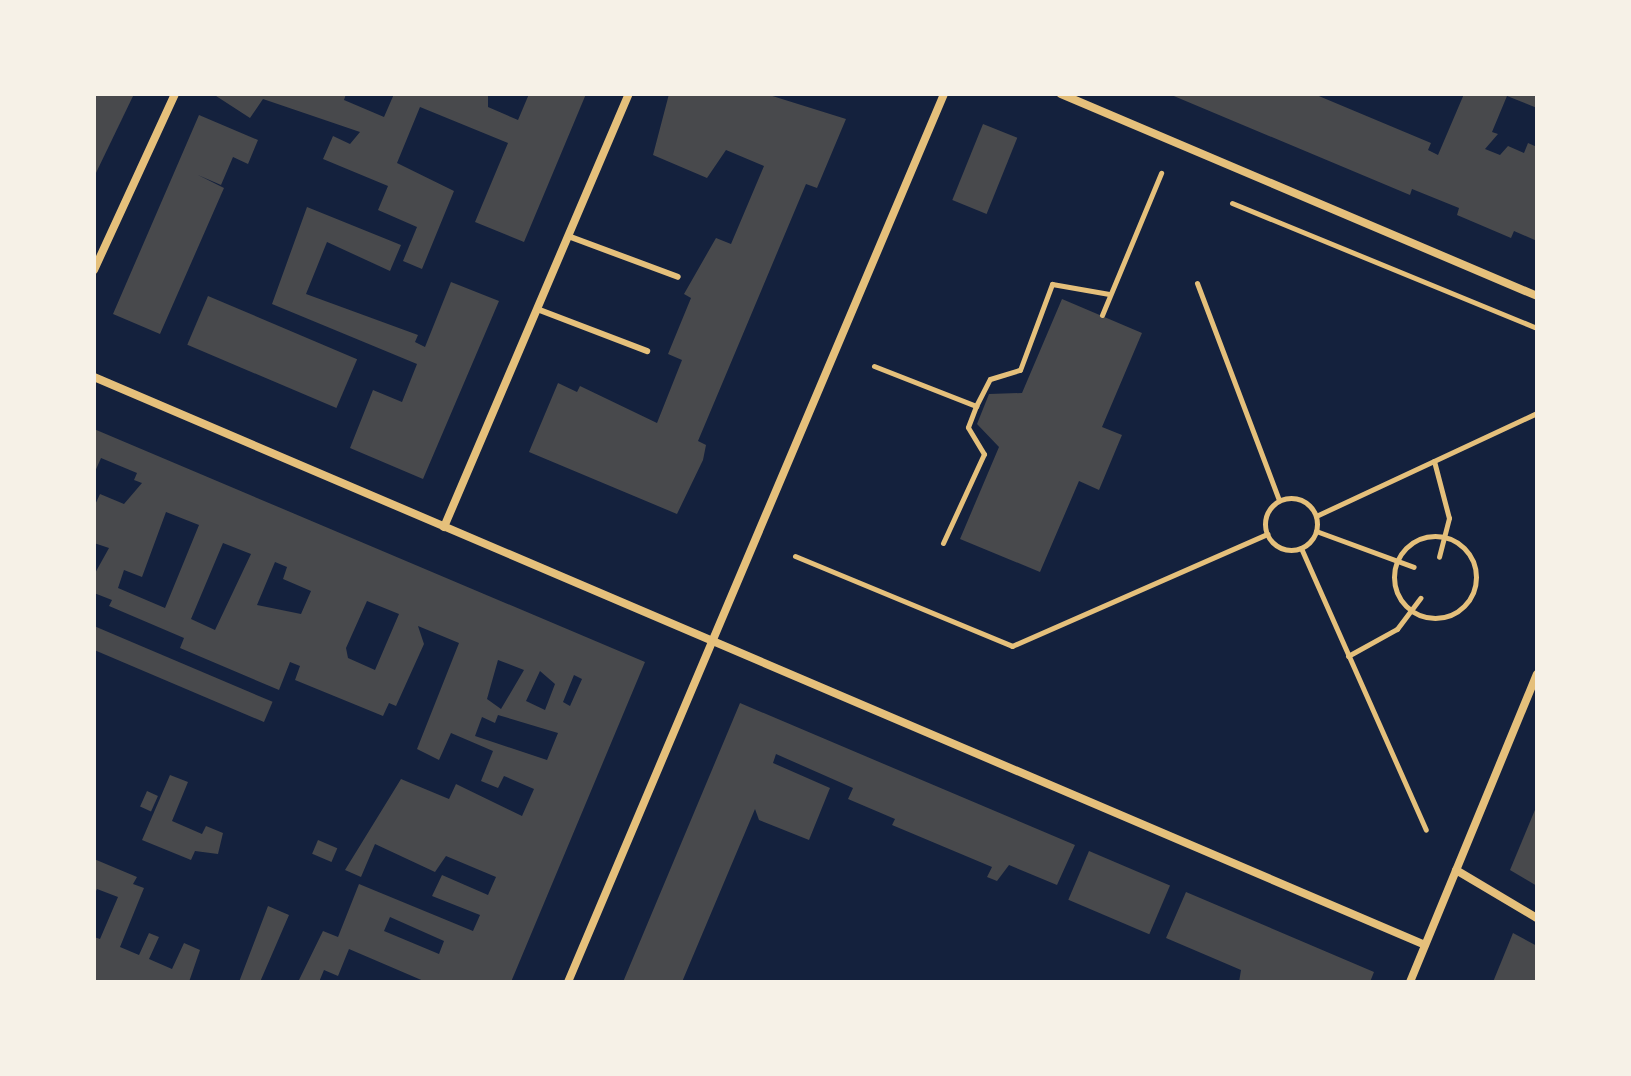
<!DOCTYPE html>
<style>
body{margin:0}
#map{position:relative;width:1631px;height:1076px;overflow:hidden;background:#14213d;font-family:Jost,sans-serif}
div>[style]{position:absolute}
.building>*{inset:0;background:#48494c;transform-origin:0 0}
.path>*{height:5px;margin:-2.5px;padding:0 2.5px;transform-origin:2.5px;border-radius:2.5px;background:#e5c07b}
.path>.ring{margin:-2.5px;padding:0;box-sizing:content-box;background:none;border:5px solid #e5c07b;border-radius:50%}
.service>*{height:6px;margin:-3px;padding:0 3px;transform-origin:3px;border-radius:3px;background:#e5c07b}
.minor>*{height:8px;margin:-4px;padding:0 4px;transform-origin:4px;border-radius:4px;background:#e5c07b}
span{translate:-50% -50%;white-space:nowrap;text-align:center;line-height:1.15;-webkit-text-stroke:8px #f6f1e7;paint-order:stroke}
.frame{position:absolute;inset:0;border:96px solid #f6f1e7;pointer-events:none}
</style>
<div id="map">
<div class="building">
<div style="clip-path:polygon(94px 94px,134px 94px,94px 177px)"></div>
<div style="clip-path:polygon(213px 94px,346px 94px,344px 100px,384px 117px,394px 94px,488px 94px,488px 107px,518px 120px,529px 94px,586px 94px,524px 242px,475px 222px,508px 143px,420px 107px,397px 163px,454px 191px,422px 269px,403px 261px,417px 227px,378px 210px,388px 186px,323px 159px,333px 136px,350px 144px,360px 132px,263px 99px,250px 118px)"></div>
<div style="clip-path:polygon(669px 94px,766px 94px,846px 119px,817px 188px,806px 184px,698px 441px,706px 445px,703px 460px,677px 514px,529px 452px,558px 383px,577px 392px,580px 386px,657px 423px,682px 360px,668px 354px,691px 298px,684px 294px,716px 238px,731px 244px,764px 166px,726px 150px,707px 178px,653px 155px)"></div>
<div style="clip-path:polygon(1169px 94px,1314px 94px,1431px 143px,1428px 150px,1438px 155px,1464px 94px,1537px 94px,1537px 108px,1507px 96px,1492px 132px,1498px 134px,1485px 149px,1500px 155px,1508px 146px,1524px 153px,1528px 143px,1537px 147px,1537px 241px,1514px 231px,1511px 238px,1457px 215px,1459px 208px,1412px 189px,1410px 195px)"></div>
<div style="clip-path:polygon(199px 115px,258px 140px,248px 164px,233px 157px,221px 185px,198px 175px,224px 188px,160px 334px,113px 314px)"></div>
<div style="left:983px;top:124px;width:37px;height:82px;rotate:22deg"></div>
<div style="clip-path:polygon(307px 207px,401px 245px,390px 271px,327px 242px,306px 294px,418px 335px,415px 342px,425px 347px,451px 282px,499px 301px,423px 479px,350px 448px,373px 390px,402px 402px,417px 364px,272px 304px)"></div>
<div style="left:208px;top:296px;width:162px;height:53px;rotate:23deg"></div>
<div style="clip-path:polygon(1062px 299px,1142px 333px,1102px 427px,1122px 435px,1099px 490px,1079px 481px,1040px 572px,960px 539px,999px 447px,977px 424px,989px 394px,1022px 393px)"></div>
<div style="clip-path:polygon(evenodd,94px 429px,645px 662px,511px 982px,426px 982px,349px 949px,338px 976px,324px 970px,319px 982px,298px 982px,323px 931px,338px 937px,359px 884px,473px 931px,480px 915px,432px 896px,442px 875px,488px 895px,496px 877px,446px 856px,435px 872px,375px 844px,361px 877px,345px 870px,401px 779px,449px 799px,456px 784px,522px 816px,534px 789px,504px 776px,498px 788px,481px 781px,493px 751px,451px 733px,439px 760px,417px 749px,459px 643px,418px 626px,424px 644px,396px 706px,389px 703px,383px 716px,295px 680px,300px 666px,290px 662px,279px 690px,180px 648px,184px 638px,109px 606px,112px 600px,94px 593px,94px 575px,109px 548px,94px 543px,94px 507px,100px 494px,124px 504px,142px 483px,134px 480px,137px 473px,101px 458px,94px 474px,94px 429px,166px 512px,199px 525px,165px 608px,118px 588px,124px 570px,142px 577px,166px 512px,94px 429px,223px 543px,251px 554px,215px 630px,191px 619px,223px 543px,94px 429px,275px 562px,287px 567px,283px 579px,311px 591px,301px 614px,257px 605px,275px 562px,94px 429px,367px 601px,399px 614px,375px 670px,348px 658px,346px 648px,367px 601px,94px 429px,498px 660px,524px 670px,501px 709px,487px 699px,498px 660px,94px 429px,540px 671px,555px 684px,545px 710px,526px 701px,540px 671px,94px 429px,574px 675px,582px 679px,570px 706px,563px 702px,574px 675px,94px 429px,498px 715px,558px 733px,547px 760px,475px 736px,482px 717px,495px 723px,498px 715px,94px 429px,390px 917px,444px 941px,439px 954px,384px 931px,390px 917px)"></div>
<div style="left:94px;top:626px;width:194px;height:22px;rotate:23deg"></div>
<div style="clip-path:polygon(740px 703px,1075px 845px,1057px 885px,1009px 865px,997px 881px,987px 877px,992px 867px,892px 825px,895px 819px,848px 799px,853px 788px,776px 754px,773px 763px,830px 788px,809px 840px,759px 820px,755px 809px,682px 982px,623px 982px)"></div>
<div style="clip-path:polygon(170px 775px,188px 782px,172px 821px,202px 834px,206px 826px,223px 833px,218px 854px,195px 851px,191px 860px,142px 840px)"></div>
<div style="left:147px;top:791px;width:12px;height:17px;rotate:24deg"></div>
<div style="clip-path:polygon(1537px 805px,1537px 886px,1510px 870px)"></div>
<div style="left:318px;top:840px;width:21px;height:15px;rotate:23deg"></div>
<div style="left:1089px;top:851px;width:88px;height:53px;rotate:23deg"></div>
<div style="clip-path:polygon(94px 859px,137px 877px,133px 884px,144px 888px,120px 947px,139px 955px,149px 933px,159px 937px,149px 959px,172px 969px,184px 943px,200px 950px,189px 982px,94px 982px,94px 937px,100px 939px,118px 897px,97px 889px,94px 895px)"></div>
<div style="clip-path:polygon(1186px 892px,1374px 972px,1370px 982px,1239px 982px,1241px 970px,1166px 938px)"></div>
<div style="clip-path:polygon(268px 906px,289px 915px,260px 982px,226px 982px,239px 982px)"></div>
<div style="clip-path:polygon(1513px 933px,1537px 946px,1537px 982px,1493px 982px)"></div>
</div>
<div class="path">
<div style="left:1232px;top:203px;width:330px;rotate:22.3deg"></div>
<div style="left:1197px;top:283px;width:232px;rotate:69.3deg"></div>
<div style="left:1102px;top:315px;width:154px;rotate:-67.4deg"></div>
<div style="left:874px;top:366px;width:110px;rotate:21.4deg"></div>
<div style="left:1434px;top:461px;width:59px;rotate:75.3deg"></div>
<div style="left:1449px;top:518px;width:40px;rotate:104.4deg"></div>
<div class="ring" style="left:1265px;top:498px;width:47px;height:47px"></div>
<div style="left:1316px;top:516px;width:244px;rotate:-25deg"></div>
<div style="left:1316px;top:531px;width:104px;rotate:20.2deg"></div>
<div class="ring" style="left:1394px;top:536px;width:77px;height:77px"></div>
<div style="left:943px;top:543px;width:98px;rotate:-65.3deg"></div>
<div style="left:984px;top:454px;width:31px;rotate:-121deg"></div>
<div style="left:968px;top:427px;width:22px;rotate:-69deg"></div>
<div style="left:976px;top:406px;width:30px;rotate:-63deg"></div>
<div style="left:990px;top:379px;width:31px;rotate:-17deg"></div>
<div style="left:1020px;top:370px;width:92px;rotate:-69.6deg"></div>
<div style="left:1052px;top:284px;width:58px;rotate:10deg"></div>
<div style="left:1301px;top:548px;width:308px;rotate:66.1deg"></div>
<div style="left:795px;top:556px;width:235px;rotate:22.5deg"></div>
<div style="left:1012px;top:646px;width:279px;rotate:-23.7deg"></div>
<div style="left:1348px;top:656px;width:56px;rotate:-28.9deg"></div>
<div style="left:1397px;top:629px;width:39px;rotate:-53deg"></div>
</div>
<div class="service">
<div style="left:568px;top:236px;width:117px;rotate:20.4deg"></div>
<div style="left:537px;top:309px;width:118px;rotate:20.9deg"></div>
</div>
<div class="minor">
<div style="left:1061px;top:94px;width:517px;rotate:22.99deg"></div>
<div style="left:94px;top:270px;width:194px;rotate:-65.3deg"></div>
<div style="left:94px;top:377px;width:1447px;rotate:23.11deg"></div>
<div style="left:444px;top:527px;width:471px;rotate:-66.9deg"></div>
<div style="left:1456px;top:870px;width:94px;rotate:30.7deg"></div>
<div style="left:568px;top:982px;width:964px;rotate:-67.05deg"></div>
<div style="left:1410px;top:982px;width:333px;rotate:-67.6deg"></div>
</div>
<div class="frame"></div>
</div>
